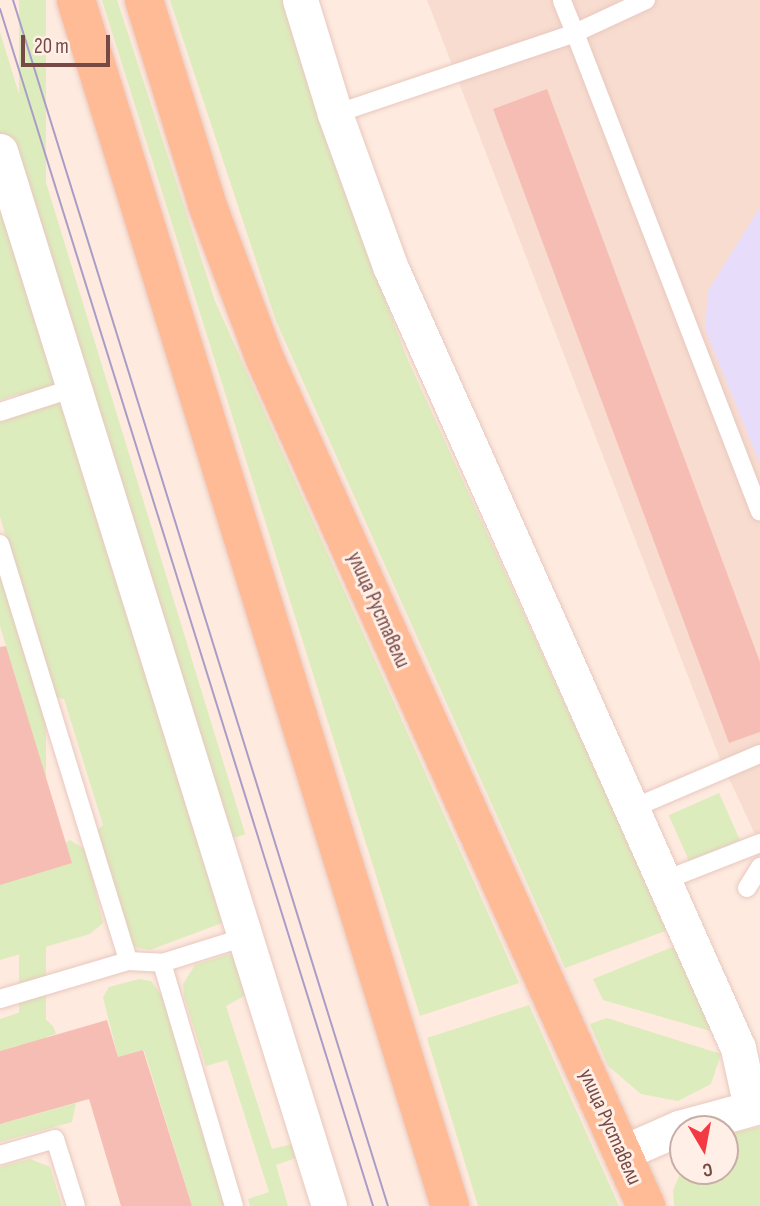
<!DOCTYPE html>
<meta charset="utf-8">
<style>
body{margin:0}
#map{position:relative;width:760px;height:1206px;overflow:hidden;background:#feeadf;font-family:"Sofia Sans Condensed",sans-serif}
div>[style]{position:absolute}
.residential>*{inset:0;background:#f8dcd0}
.education>*{inset:0;background:#e7dcfa}
.green>*{inset:0;background:#ddecbd;transform-origin:0 0}
.building>*{inset:0;background:#f6bdb4}
.roads{filter:drop-shadow(0 0 2px #e8c8bf) drop-shadow(0 0 2px #e8c8bf)}
.service>*{height:18px;margin:-9px;padding:0 9px;transform-origin:9px;border-radius:9px;background:#fff}
.minor>*{height:35px;margin:-17.5px;padding:0 17.5px;transform-origin:17.5px;border-radius:17.5px;background:#fff}
.primary>*{height:38px;margin:-19px;padding:0 19px;transform-origin:19px;border-radius:19px;background:#ffbb95}
.tram>*{height:2px;margin:-1px;padding:0 1px;transform-origin:1px;border-radius:1px;background:#a99dc7}
span{translate:-50% -50%;white-space:nowrap;text-align:center;line-height:1.15;-webkit-text-stroke:6px #ffefe7;paint-order:stroke}
.street-label{font-size:21px;color:#764945}
.north{position:absolute;left:669px;top:1115px;width:70px;height:70px;box-sizing:border-box;background:#ffefe7;border:2px solid #c8ada6;border-radius:50%;rotate:170deg;font-size:19px;font-weight:700;line-height:28px;text-align:center;color:#764945}
.north::after{content:'';display:block;margin:auto;width:24px;height:32px;background:#f33941;clip-path:polygon(50% 0,100% 100%,50% 72%,0 100%)}
.scale{position:absolute;left:21px;top:35px;width:89px;height:32px;box-sizing:border-box;border:4px solid #764945;border-top:0;padding-left:9px;font-size:21px;line-height:24px;white-space:nowrap;color:#764945;-webkit-text-stroke:5px #ffefe7;paint-order:stroke}
</style>
<div id="map">
<div class="residential">
<div style="clip-path:polygon(427px 0,760px 0,760px 845px,720px 759px)"></div>
</div>
<div class="education">
<div style="clip-path:polygon(760px 207px,760px 464px,705px 329px,708px 291px)"></div>
</div>
<div class="green">
<div style="left:19px;top:0;width:27px;height:1091px"></div>
<div style="clip-path:polygon(102px 0,117px 0,215px 301px,519px 983px,420px 1016px)"></div>
<div style="clip-path:polygon(170px 0,286px 0,361px 235px,407px 358px,668px 930px,565px 968px,276px 321px)"></div>
<div style="left:0;top:32px;width:839px;height:61px;rotate:73deg"></div>
<div style="clip-path:polygon(0 205px,55px 382px,0 400px)"></div>
<div style="clip-path:polygon(61px 402px,222px 923px,150px 950px,134px 947px,129px 939px,96px 832px,103px 825px,64px 699px,54px 697px,0 517px,0 422px)"></div>
<div style="clip-path:polygon(0 570px,37px 698px,36px 704px,25px 709px,0 626px)"></div>
<div style="left:719px;top:793px;width:52px;height:55px;rotate:66deg"></div>
<div style="clip-path:polygon(70px 840px,86px 850px,103px 923px,90px 934px,0 960px,0 885px)"></div>
<div style="clip-path:polygon(675px 946px,714px 1032px,603px 1000px,593px 979px)"></div>
<div style="clip-path:polygon(226px 955px,234px 955px,246px 995px,226px 1006px,272px 1149px,292px 1144px,296px 1158px,276px 1165px,288px 1206px,250px 1206px,248px 1199px,269px 1192px,227px 1060px,206px 1066px,184px 996px,183px 984px,195px 965px)"></div>
<div style="clip-path:polygon(139px 979px,151px 981px,163px 997px,226px 1198px,225px 1206px,192px 1206px,144px 1050px,118px 1057px,103px 997px,109px 987px)"></div>
<div style="clip-path:polygon(529px 1005px,619px 1206px,478px 1206px,427px 1038px)"></div>
<div style="clip-path:polygon(33px 1008px,53px 1026px,56px 1034px,0 1051px,0 1019px)"></div>
<div style="clip-path:polygon(607px 1018px,721px 1054px,711px 1084px,678px 1101px,641px 1094px,608px 1066px,590px 1024px)"></div>
<div style="clip-path:polygon(76px 1103px,72px 1122px,0 1142px,0 1111px,4px 1123px)"></div>
<div style="clip-path:polygon(760px 1127px,760px 1206px,674px 1206px,673px 1190px,683px 1167px,683px 1171px,725px 1171px,725px 1135px)"></div>
<div style="clip-path:polygon(30px 1159px,50px 1167px,62px 1206px,0 1206px,0 1167px)"></div>
</div>
<div class="building">
<div style="clip-path:polygon(547px 89px,760px 662px,760px 732px,729px 743px,493px 109px)"></div>
<div style="clip-path:polygon(6px 646px,72px 863px,0 885px,0 647px)"></div>
<div style="clip-path:polygon(107px 1020px,118px 1057px,143px 1050px,192px 1206px,121px 1206px,89px 1099px,0 1124px,0 1051px)"></div>
</div>
<div class="roads">
<div class="service">
<div style="left:646px;top:0;width:78px;rotate:155.1deg"></div>
<div style="left:575px;top:33px;width:513px;rotate:68.88deg"></div>
<div style="left:335px;top:114px;width:253px;rotate:-18.6deg"></div>
<div style="left:575px;top:33px;width:35px;rotate:-112deg"></div>
<div style="left:0;top:412px;width:78px;rotate:-18deg"></div>
<div style="left:0;top:544px;width:436px;rotate:72.9deg"></div>
<div style="left:631px;top:809px;width:140px;rotate:-23.1deg"></div>
<div style="left:663px;top:881px;width:104px;rotate:-21.4deg"></div>
<div style="left:747px;top:888px;width:25px;rotate:-58deg"></div>
<div style="left:162px;top:963px;width:253px;rotate:73.5deg"></div>
<div style="left:0;top:999px;width:134px;rotate:-16.5deg"></div>
<div style="left:128px;top:961px;width:34px;rotate:3deg"></div>
<div style="left:162px;top:963px;width:87px;rotate:-17.4deg"></div>
<div style="left:0;top:1155px;width:57px;rotate:-16.2deg"></div>
<div style="left:55px;top:1139px;width:70px;rotate:72.6deg"></div>
</div>
<div class="minor">
<div style="left:300px;top:0;width:119px;rotate:72.9deg"></div>
<div style="left:335px;top:114px;width:162px;rotate:70.1deg"></div>
<div style="left:390px;top:266px;width:856px;rotate:66.01deg"></div>
<div style="left:738px;top:1048px;width:60px;rotate:77.6deg"></div>
<div style="left:0;top:151px;width:1105px;rotate:72.68deg"></div>
<div style="left:622px;top:1153px;width:62px;rotate:-23.7deg"></div>
<div style="left:679px;top:1128px;width:84px;rotate:-15.2deg"></div>
</div>
<div class="primary">
<div style="left:76px;top:0;width:1263px;rotate:72.77deg"></div>
<div style="left:144px;top:0;width:214px;rotate:72.8deg"></div>
<div style="left:207px;top:204px;width:165px;rotate:69.5deg"></div>
<div style="left:265px;top:359px;width:929px;rotate:65.78deg"></div>
</div>
</div>
<div class="tram">
<div style="left:13px;top:0;width:1263px;rotate:72.73deg"></div>
<div style="left:0;top:9px;width:1254px;rotate:72.69deg"></div>
</div>
<div class="street-label">
<span style="left:378px;top:610px;rotate:66deg">улица Руставели</span>
<span style="left:610px;top:1127px;rotate:66deg">улица Руставели</span>
</div>
<div class="north">С</div>
<div class="scale">20 m</div>
</div>
